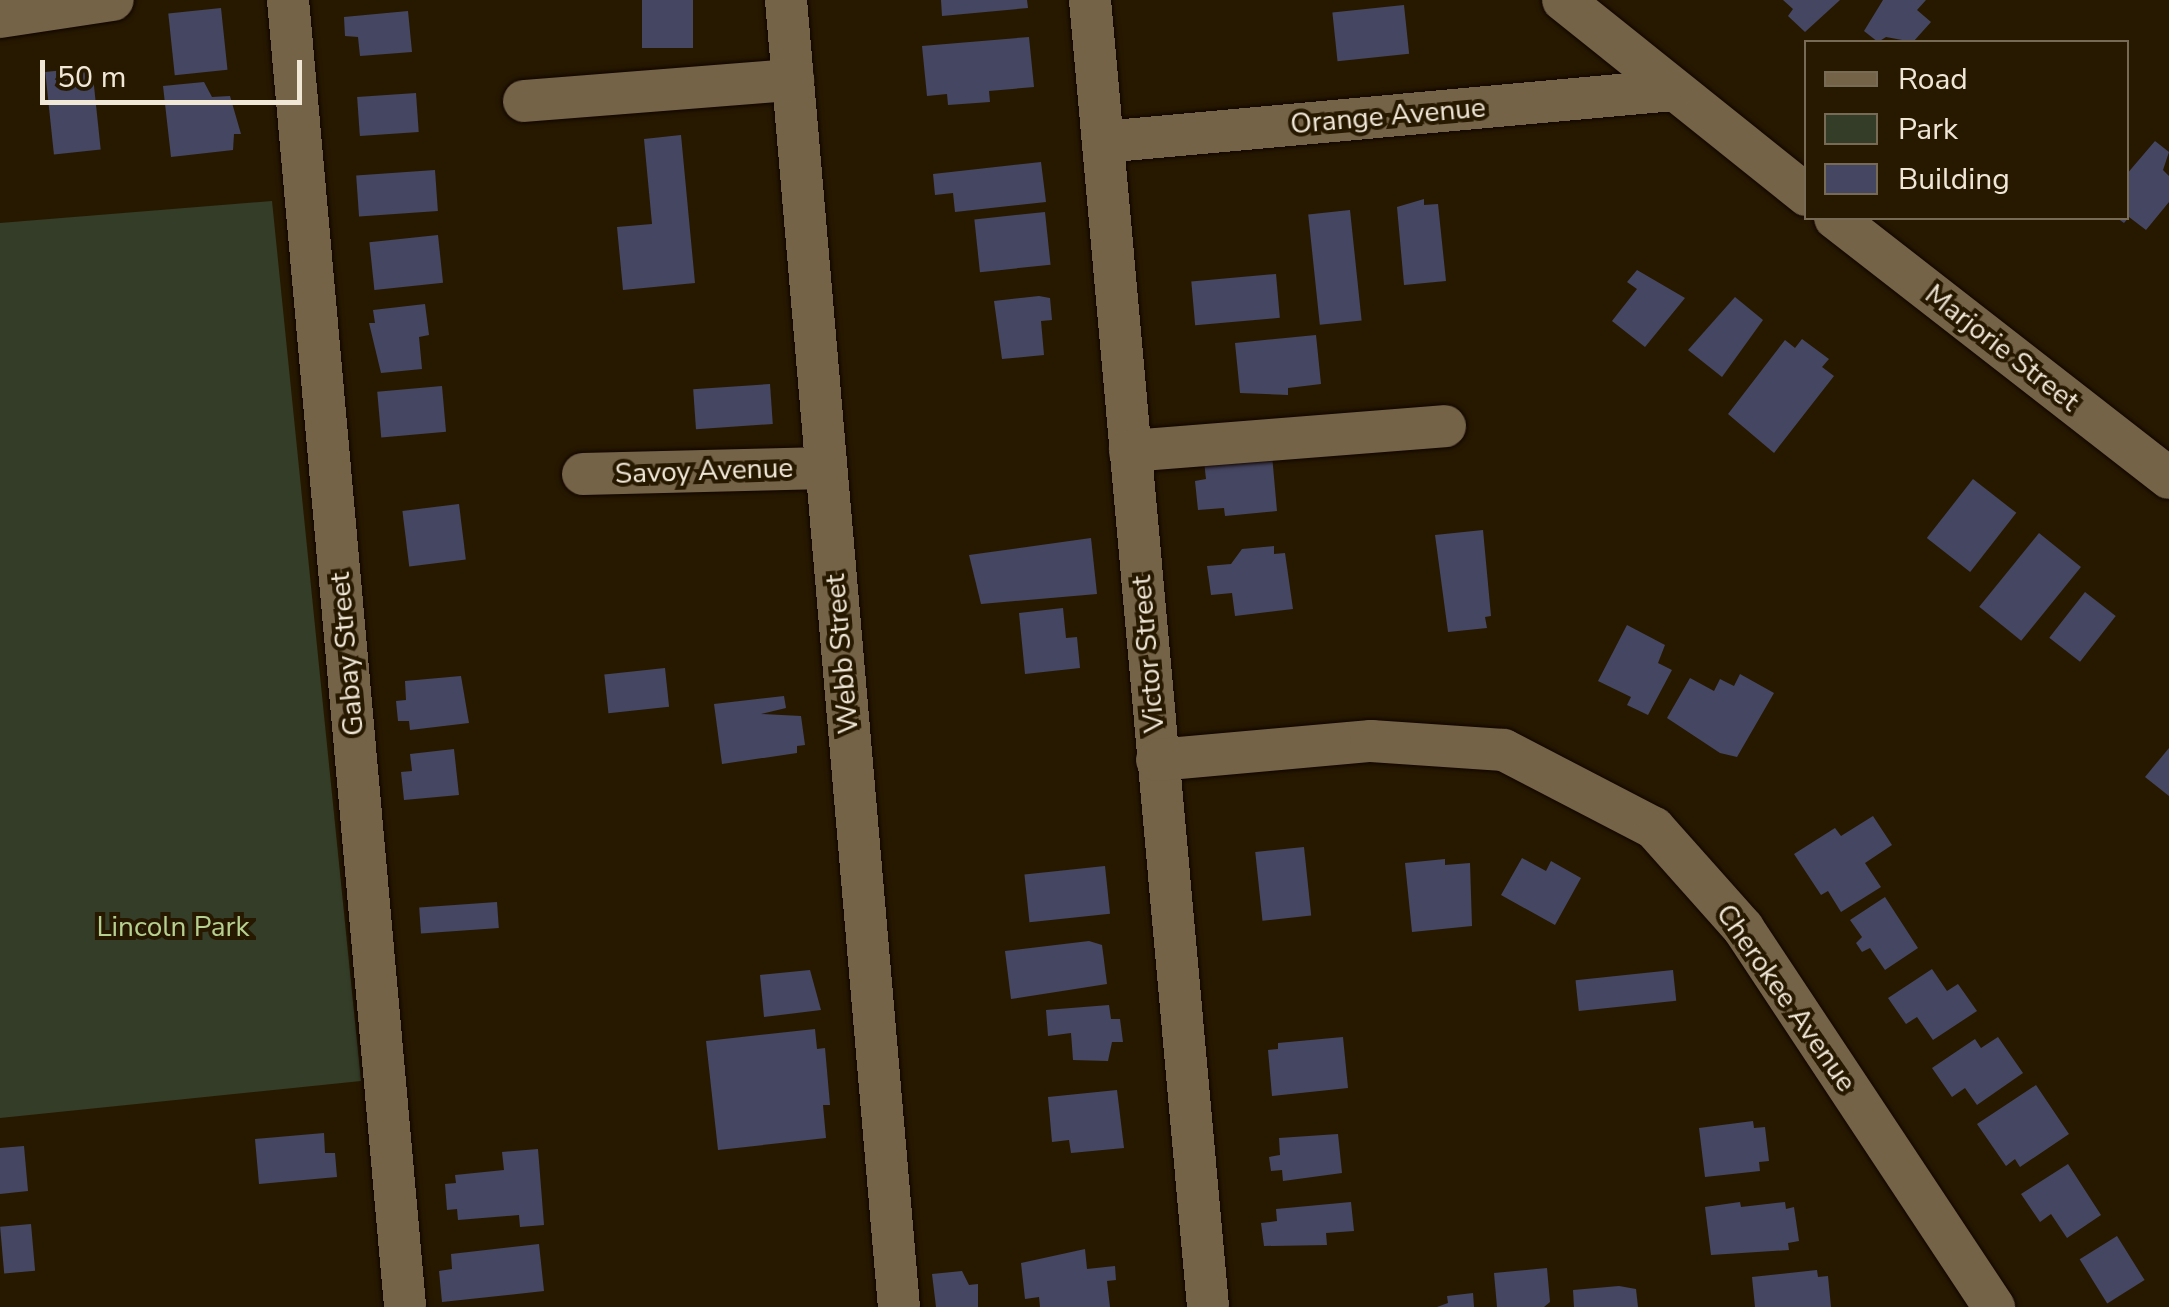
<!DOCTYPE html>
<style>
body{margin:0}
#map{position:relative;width:2169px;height:1307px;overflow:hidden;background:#271900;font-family:"Nunito Sans",sans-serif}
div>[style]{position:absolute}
.green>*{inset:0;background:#343d28}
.building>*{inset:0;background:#454662;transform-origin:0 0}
.roads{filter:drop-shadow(0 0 2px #100400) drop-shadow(0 0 2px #100400)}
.minor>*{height:42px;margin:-21px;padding:0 21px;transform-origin:21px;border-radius:21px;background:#746347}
span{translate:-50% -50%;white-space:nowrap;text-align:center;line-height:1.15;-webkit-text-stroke:8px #271900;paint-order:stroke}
.street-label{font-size:28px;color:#f0e7d7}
.park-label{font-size:28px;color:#b5d090}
.legend{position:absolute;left:1804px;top:40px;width:325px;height:180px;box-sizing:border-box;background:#271900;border:2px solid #776b56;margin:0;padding:12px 18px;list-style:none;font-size:30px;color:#f0e7d7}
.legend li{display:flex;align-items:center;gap:20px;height:50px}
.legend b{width:50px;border:2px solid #776b56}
.scale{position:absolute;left:40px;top:60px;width:262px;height:45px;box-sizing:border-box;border:5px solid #f0e7d7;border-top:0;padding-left:12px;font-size:30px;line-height:35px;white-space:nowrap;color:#f0e7d7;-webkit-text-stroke:8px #271900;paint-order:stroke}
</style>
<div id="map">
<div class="green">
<div style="clip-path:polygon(272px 201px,361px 1081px,0 1118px,0 223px)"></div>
</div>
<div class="building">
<div style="left:642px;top:0;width:51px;height:48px"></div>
<div style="clip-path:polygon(941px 0,1027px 0,1028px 8px,942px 16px)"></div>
<div style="clip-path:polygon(1783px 0,1840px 0,1805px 32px,1788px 16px,1793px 9px)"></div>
<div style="clip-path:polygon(1883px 0,1926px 0,1917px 10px,1931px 22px,1913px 42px,1886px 37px,1878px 42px,1864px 31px)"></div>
<div style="left:1404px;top:5px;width:49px;height:72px;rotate:84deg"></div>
<div style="left:221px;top:8px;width:62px;height:53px;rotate:84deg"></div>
<div style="clip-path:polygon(408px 11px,412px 52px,360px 56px,358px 37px,345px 36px,344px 17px)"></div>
<div style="clip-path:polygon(1029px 37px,1034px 87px,989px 91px,990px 102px,948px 105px,947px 94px,927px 96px,922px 46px)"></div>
<div style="left:92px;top:67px;width:83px;height:47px;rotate:84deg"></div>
<div style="clip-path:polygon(204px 82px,212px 97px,230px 96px,241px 134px,234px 134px,233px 150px,171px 157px,163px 86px)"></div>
<div style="left:416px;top:93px;width:39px;height:59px;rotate:86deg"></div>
<div style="clip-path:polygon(681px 135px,695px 283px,623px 290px,617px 227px,652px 224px,644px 139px)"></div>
<div style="clip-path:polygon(2155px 141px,2169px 152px,2163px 170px,2169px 176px,2169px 202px,2146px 230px,2129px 217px,2124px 223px,2117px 218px,2126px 218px,2126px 175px)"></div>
<div style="clip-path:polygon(1041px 162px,1046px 202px,955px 212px,953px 193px,935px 195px,933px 174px)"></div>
<div style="left:435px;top:170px;width:41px;height:79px;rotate:86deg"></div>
<div style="clip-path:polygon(1424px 199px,1424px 205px,1438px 204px,1446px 281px,1404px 285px,1397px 207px)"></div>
<div style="left:1350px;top:210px;width:111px;height:42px;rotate:84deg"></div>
<div style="left:1045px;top:212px;width:53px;height:71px;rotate:84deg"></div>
<div style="left:438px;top:235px;width:48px;height:69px;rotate:84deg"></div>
<div style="clip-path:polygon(1637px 270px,1685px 298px,1645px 347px,1612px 321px,1637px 289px,1627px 282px)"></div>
<div style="left:1276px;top:274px;width:44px;height:85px;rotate:85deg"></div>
<div style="clip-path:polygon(1039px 296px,1050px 298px,1052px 320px,1041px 321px,1044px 355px,1002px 359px,994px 301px)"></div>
<div style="clip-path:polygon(1735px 297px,1763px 320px,1722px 377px,1688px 350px)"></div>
<div style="clip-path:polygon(425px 304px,429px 335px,419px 337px,422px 369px,381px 373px,369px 323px,375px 323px,373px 310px)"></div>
<div style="clip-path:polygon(1316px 335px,1321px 384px,1288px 388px,1288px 395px,1240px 393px,1235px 343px)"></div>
<div style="clip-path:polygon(1802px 339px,1829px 359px,1822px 367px,1834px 376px,1774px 453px,1728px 414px,1785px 340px,1795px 348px)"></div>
<div style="left:770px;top:384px;width:40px;height:77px;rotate:86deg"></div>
<div style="left:442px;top:386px;width:46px;height:65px;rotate:85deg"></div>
<div style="clip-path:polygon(1272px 455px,1277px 511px,1225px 516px,1224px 508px,1198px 510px,1195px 481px,1206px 479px,1204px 461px)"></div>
<div style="left:1973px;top:479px;width:55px;height:75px;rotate:38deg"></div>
<div style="left:459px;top:504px;width:56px;height:57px;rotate:83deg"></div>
<div style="clip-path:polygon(1483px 530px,1491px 616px,1485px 617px,1487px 628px,1448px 632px,1435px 535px)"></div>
<div style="left:2039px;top:533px;width:54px;height:95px;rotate:39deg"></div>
<div style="clip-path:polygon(1091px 538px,1097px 594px,981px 604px,969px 555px)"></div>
<div style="clip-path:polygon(1274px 546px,1274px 554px,1285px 553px,1293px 609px,1235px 616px,1232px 593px,1211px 595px,1207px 566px,1231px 564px,1242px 549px)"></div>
<div style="left:2085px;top:592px;width:39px;height:58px;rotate:38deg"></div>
<div style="clip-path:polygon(1063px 608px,1066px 638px,1077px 637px,1080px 668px,1025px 674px,1019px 613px)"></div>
<div style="clip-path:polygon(1627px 625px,1665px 645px,1658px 663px,1672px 670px,1648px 715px,1627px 705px,1631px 697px,1598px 681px)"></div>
<div style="left:665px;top:668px;width:39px;height:61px;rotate:84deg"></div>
<div style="clip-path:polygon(1740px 674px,1774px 693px,1737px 757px,1720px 753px,1667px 718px,1690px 678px,1714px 691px,1720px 679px,1734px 686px)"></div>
<div style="clip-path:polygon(461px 676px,469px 723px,410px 730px,409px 721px,398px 721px,396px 701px,406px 700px,405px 681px)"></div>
<div style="clip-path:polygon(784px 696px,786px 708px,761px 714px,801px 716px,805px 745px,797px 746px,797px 753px,722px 764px,714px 704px)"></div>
<div style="clip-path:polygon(2169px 748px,2169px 796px,2145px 777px)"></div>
<div style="clip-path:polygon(454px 749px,459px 795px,404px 800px,401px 772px,412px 771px,410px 754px)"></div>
<div style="clip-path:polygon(1873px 816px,1892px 845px,1865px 863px,1881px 887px,1841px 912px,1828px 891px,1821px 895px,1794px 854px,1835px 828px,1841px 836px)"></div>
<div style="left:1304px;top:847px;width:69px;height:49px;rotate:84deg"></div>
<div style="clip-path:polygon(1522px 858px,1546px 871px,1551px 861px,1581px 878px,1555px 925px,1501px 895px)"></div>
<div style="clip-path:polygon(1445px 859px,1445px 865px,1470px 863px,1472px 926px,1412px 932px,1405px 863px)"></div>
<div style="left:1105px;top:866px;width:48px;height:81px;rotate:84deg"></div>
<div style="clip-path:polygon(1885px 897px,1918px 948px,1885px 970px,1870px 948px,1862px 952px,1856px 943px,1862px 937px,1850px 920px)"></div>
<div style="left:497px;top:902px;width:26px;height:78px;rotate:86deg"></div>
<div style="clip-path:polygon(1089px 941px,1102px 945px,1107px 984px,1011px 999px,1005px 951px)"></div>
<div style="clip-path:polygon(1932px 969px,1947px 991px,1958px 984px,1977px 1011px,1933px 1040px,1917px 1017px,1906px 1024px,1888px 998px)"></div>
<div style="clip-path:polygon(810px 970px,821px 1010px,764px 1017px,760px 975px)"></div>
<div style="left:1673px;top:970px;width:31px;height:98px;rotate:84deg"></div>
<div style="clip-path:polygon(1109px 1005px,1111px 1019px,1120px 1019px,1123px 1042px,1112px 1042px,1108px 1061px,1073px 1060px,1071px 1033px,1048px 1036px,1046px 1010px)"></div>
<div style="clip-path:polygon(815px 1029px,817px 1049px,825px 1048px,830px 1105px,823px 1105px,826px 1138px,718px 1150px,706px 1041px)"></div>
<div style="clip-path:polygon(1343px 1037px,1348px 1088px,1272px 1096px,1268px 1050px,1278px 1049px,1278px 1043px)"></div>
<div style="clip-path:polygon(1998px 1037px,2023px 1073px,1977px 1105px,1965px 1088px,1952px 1097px,1932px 1068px,1975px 1039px,1981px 1048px)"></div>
<div style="clip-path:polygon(2036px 1085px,2069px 1134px,2020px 1167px,2015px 1159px,2006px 1166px,1977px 1124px)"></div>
<div style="clip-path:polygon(1117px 1090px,1124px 1148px,1071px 1153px,1069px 1140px,1052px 1142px,1048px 1097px)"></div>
<div style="clip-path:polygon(1753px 1121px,1754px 1128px,1765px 1127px,1769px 1161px,1759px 1162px,1760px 1171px,1705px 1177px,1699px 1128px)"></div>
<div style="clip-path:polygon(324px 1133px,325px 1153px,335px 1153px,337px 1177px,259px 1184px,255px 1139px)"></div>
<div style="clip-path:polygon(1338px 1134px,1342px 1173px,1283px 1181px,1282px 1170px,1271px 1171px,1269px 1157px,1280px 1155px,1279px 1138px)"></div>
<div style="clip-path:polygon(24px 1146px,28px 1191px,0 1194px,0 1148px)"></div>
<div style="clip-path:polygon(538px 1149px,544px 1225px,520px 1227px,519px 1215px,458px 1220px,457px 1209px,447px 1210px,445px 1184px,456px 1183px,455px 1175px,504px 1170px,502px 1152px)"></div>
<div style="clip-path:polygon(2068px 1164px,2101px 1215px,2067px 1238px,2051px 1214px,2040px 1222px,2021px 1194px)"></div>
<div style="clip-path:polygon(1351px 1202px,1354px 1231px,1326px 1233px,1327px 1245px,1264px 1246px,1261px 1223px,1277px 1221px,1276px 1209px)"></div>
<div style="clip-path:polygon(1740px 1202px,1741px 1207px,1785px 1202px,1786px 1209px,1794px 1207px,1799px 1241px,1788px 1243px,1789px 1250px,1711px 1255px,1705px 1207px)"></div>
<div style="left:31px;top:1224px;width:47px;height:31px;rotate:85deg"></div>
<div style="left:2117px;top:1236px;width:52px;height:44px;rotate:58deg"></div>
<div style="clip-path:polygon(539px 1244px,544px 1291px,442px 1302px,439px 1271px,452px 1269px,451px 1254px)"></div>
<div style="clip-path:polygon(1085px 1249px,1087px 1269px,1115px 1266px,1116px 1280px,1107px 1281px,1110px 1307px,1040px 1307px,1039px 1297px,1025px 1299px,1021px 1263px)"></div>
<div style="clip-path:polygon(1547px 1268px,1550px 1302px,1544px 1307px,1497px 1307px,1494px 1273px)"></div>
<div style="clip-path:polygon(1817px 1270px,1818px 1277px,1828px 1276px,1831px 1307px,1755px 1307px,1752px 1277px)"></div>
<div style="clip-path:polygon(962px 1271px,969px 1285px,978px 1284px,978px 1307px,936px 1307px,932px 1274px)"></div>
<div style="clip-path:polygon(1619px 1286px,1636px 1289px,1638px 1307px,1574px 1307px,1573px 1290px)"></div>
<div style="clip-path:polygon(1473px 1293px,1474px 1307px,1437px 1307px,1448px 1303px,1447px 1296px)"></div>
</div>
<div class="roads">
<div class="minor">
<div style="left:288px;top:0;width:1312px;rotate:84.88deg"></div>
<div style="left:786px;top:0;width:1312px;rotate:85.06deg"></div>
<div style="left:1090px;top:0;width:1312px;rotate:84.84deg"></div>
<div style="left:1563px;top:0;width:312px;rotate:38.7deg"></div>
<div style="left:0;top:17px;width:114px;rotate:-8.6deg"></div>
<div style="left:524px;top:101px;width:270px;rotate:-4.5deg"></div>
<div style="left:1103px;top:142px;width:572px;rotate:-5.21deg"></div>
<div style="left:1835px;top:218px;width:423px;rotate:37.9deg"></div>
<div style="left:1130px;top:451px;width:316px;rotate:-4.5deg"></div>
<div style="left:583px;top:474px;width:242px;rotate:-1.4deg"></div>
<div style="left:1157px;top:760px;width:215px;rotate:-5.1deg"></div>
<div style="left:1371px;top:741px;width:133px;rotate:3.9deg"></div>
<div style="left:1504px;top:750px;width:169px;rotate:27.5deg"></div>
<div style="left:1654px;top:828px;width:134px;rotate:48.3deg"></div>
<div style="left:1743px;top:928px;width:455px;rotate:56.5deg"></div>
</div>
</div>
<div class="street-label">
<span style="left:1388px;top:116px;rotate:-5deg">Orange Avenue</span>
<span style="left:2002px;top:348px;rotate:38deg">Marjorie Street</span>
<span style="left:704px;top:471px;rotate:-2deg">Savoy Avenue</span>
<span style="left:347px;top:654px;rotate:-95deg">Gabay Street</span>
<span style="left:842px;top:654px;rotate:-95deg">Webb Street</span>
<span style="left:1148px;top:654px;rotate:-95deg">Victor Street</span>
<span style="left:1786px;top:998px;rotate:55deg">Cherokee Avenue</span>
</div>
<div class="park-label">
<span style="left:173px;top:927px">Lincoln Park</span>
</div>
<ul class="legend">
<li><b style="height:12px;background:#746347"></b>Road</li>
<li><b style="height:28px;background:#343d28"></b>Park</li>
<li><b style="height:28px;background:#454662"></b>Building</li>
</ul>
<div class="scale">50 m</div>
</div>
